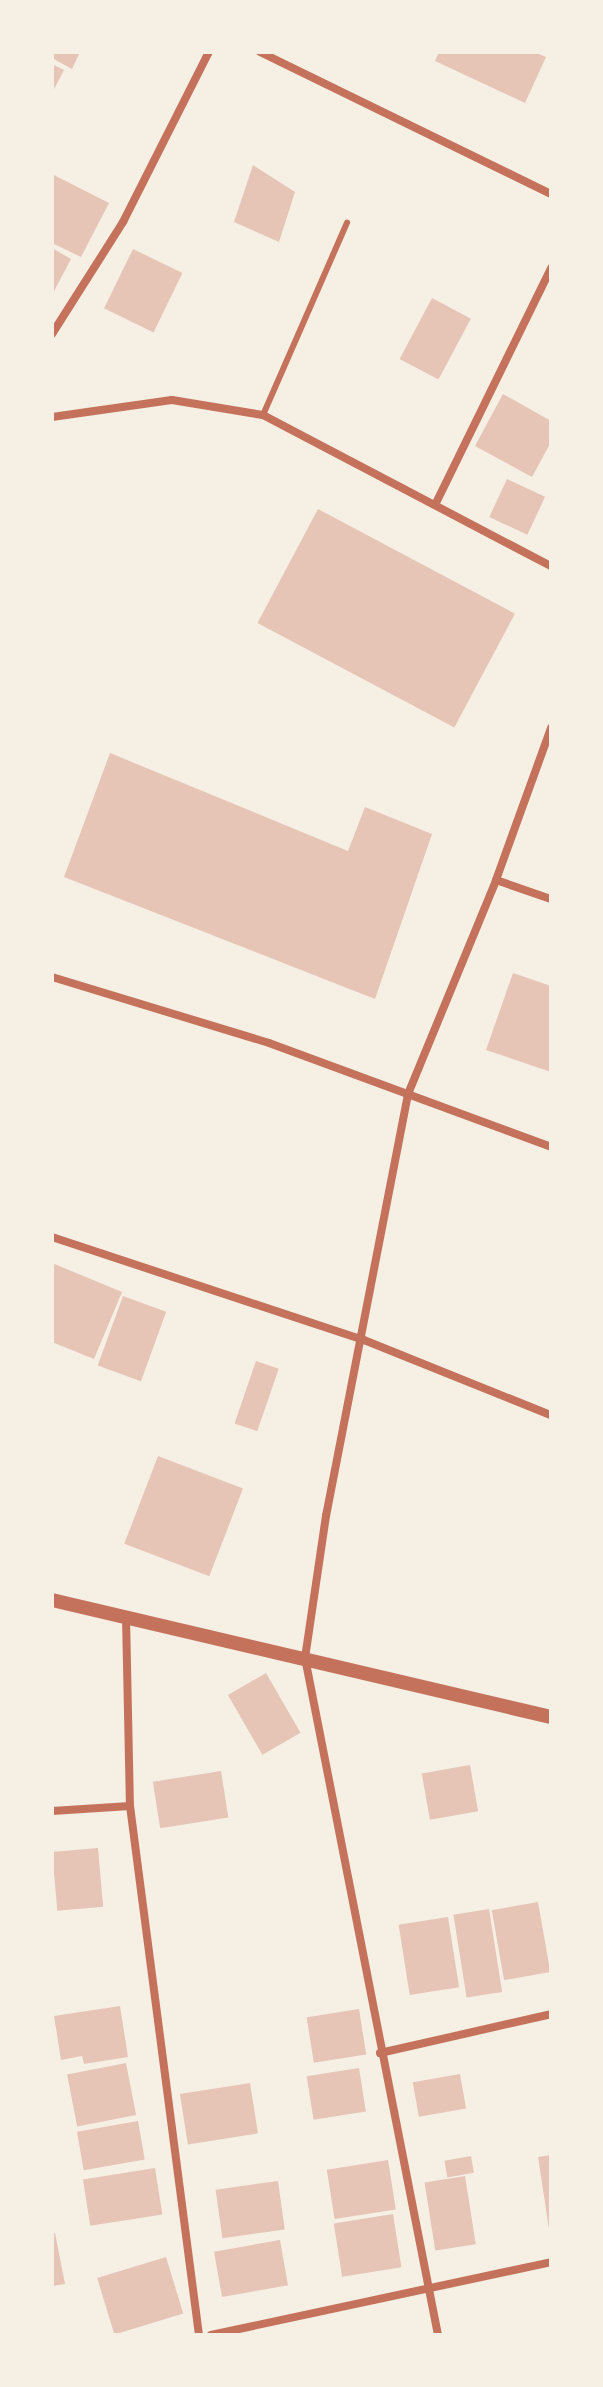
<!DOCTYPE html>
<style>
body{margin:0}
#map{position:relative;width:603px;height:2387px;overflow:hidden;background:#f6efe4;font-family:Mulish,sans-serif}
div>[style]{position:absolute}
.building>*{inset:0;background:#e6c5b7;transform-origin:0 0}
.service>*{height:6px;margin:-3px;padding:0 3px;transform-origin:3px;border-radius:3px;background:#c5725c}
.minor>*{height:8px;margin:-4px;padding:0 4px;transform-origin:4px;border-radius:4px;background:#c5725c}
.tertiary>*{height:14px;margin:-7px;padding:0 7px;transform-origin:7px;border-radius:7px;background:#c5725c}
span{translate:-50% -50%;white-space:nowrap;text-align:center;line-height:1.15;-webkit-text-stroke:6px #f6efe4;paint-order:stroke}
.frame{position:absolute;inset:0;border:54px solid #f6efe4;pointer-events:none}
</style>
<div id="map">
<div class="building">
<div style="clip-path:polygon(52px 52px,80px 52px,72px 69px,52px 58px)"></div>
<div style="clip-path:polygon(439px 52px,534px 52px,546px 57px,525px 103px,435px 61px)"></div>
<div style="clip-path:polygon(52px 64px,64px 70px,52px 93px)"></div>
<div style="clip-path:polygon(253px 165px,295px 192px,279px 242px,234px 222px)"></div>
<div style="clip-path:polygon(52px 174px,109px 203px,81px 257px,52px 243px)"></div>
<div style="clip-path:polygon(52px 248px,71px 259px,52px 295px)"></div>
<div style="left:133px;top:249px;width:55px;height:66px;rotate:26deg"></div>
<div style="left:432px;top:298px;width:44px;height:69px;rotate:28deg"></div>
<div style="clip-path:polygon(503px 394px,551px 421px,551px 442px,532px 477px,475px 446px)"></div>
<div style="left:507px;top:479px;width:42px;height:42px;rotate:25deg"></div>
<div style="left:318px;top:509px;width:223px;height:129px;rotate:28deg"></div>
<div style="clip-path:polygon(110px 753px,348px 851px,365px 807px,432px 834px,375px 999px,64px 877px)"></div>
<div style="clip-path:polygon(513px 973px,551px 986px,551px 1072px,486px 1050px)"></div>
<div style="clip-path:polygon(52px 1263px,122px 1292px,94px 1359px,52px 1342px)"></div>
<div style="left:123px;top:1296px;width:46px;height:74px;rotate:20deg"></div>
<div style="left:256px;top:1361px;width:24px;height:66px;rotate:19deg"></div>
<div style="left:158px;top:1456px;width:91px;height:94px;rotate:21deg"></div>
<div style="left:266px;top:1673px;width:69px;height:44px;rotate:60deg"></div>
<div style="left:470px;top:1765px;width:47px;height:49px;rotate:80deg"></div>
<div style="left:221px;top:1771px;width:47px;height:69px;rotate:81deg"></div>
<div style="left:98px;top:1848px;width:59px;height:46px;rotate:85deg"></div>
<div style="left:538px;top:1902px;width:71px;height:47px;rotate:80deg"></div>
<div style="left:489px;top:1909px;width:84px;height:36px;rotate:81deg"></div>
<div style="left:448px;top:1917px;width:71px;height:50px;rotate:81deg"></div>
<div style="clip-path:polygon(120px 2006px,128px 2057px,84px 2064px,82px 2056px,61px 2060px,54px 2016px)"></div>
<div style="left:359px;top:2009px;width:46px;height:53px;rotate:81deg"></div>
<div style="left:126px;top:2063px;width:53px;height:60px;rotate:79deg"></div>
<div style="left:359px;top:2068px;width:44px;height:53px;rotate:81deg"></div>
<div style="left:460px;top:2074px;width:35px;height:48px;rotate:80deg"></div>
<div style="left:250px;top:2083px;width:51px;height:71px;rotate:81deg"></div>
<div style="left:138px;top:2121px;width:39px;height:62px;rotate:80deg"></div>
<div style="clip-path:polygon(551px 2155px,551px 2229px,549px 2229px,538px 2157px)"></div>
<div style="left:471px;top:2156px;width:17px;height:27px;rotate:80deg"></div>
<div style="left:388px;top:2160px;width:50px;height:62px;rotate:81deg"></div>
<div style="left:155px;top:2168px;width:47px;height:73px;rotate:81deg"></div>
<div style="left:465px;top:2176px;width:69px;height:41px;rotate:81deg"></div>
<div style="left:278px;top:2181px;width:49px;height:63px;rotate:82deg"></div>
<div style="left:393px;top:2214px;width:54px;height:60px;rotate:81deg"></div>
<div style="clip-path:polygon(55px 2233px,65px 2284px,52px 2286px,52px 2234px)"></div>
<div style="left:280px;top:2240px;width:46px;height:67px;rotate:80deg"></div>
<div style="left:166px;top:2257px;width:59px;height:72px;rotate:73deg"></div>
</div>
<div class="service">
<div style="left:263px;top:415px;width:210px;rotate:-66.4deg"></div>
</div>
<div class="minor">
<div style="left:260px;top:52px;width:324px;rotate:26deg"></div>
<div style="left:52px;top:334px;width:133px;rotate:-57.6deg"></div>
<div style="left:123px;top:222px;width:191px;rotate:-63.2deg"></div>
<div style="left:52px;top:417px;width:121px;rotate:-8.1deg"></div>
<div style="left:172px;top:400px;width:92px;rotate:9.4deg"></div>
<div style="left:263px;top:415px;width:325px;rotate:27.7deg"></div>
<div style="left:435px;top:505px;width:264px;rotate:-63.9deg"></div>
<div style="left:496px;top:880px;width:58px;rotate:19.1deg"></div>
<div style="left:52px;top:977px;width:227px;rotate:16.9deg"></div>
<div style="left:269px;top:1043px;width:301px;rotate:20.2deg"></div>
<div style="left:52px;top:1237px;width:329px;rotate:18.3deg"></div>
<div style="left:364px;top:1340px;width:201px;rotate:21.9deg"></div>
<div style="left:126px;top:1617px;width:189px;rotate:88.8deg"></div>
<div style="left:130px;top:1806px;width:533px;rotate:82.57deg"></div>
<div style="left:52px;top:1811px;width:78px;rotate:-3.7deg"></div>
<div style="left:380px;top:2053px;width:175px;rotate:-12.8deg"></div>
<div style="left:211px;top:2335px;width:348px;rotate:-12.1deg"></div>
<div style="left:438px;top:2335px;width:690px;rotate:-101.11deg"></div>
<div style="left:305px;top:1658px;width:144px;rotate:-81.6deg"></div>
<div style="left:326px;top:1516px;width:430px;rotate:-79deg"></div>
<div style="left:408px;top:1094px;width:231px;rotate:-67.6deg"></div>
<div style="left:496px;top:880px;width:162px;rotate:-70.1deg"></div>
</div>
<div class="tertiary">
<div style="left:52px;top:1600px;width:513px;rotate:13.2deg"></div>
</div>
<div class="frame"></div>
</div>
